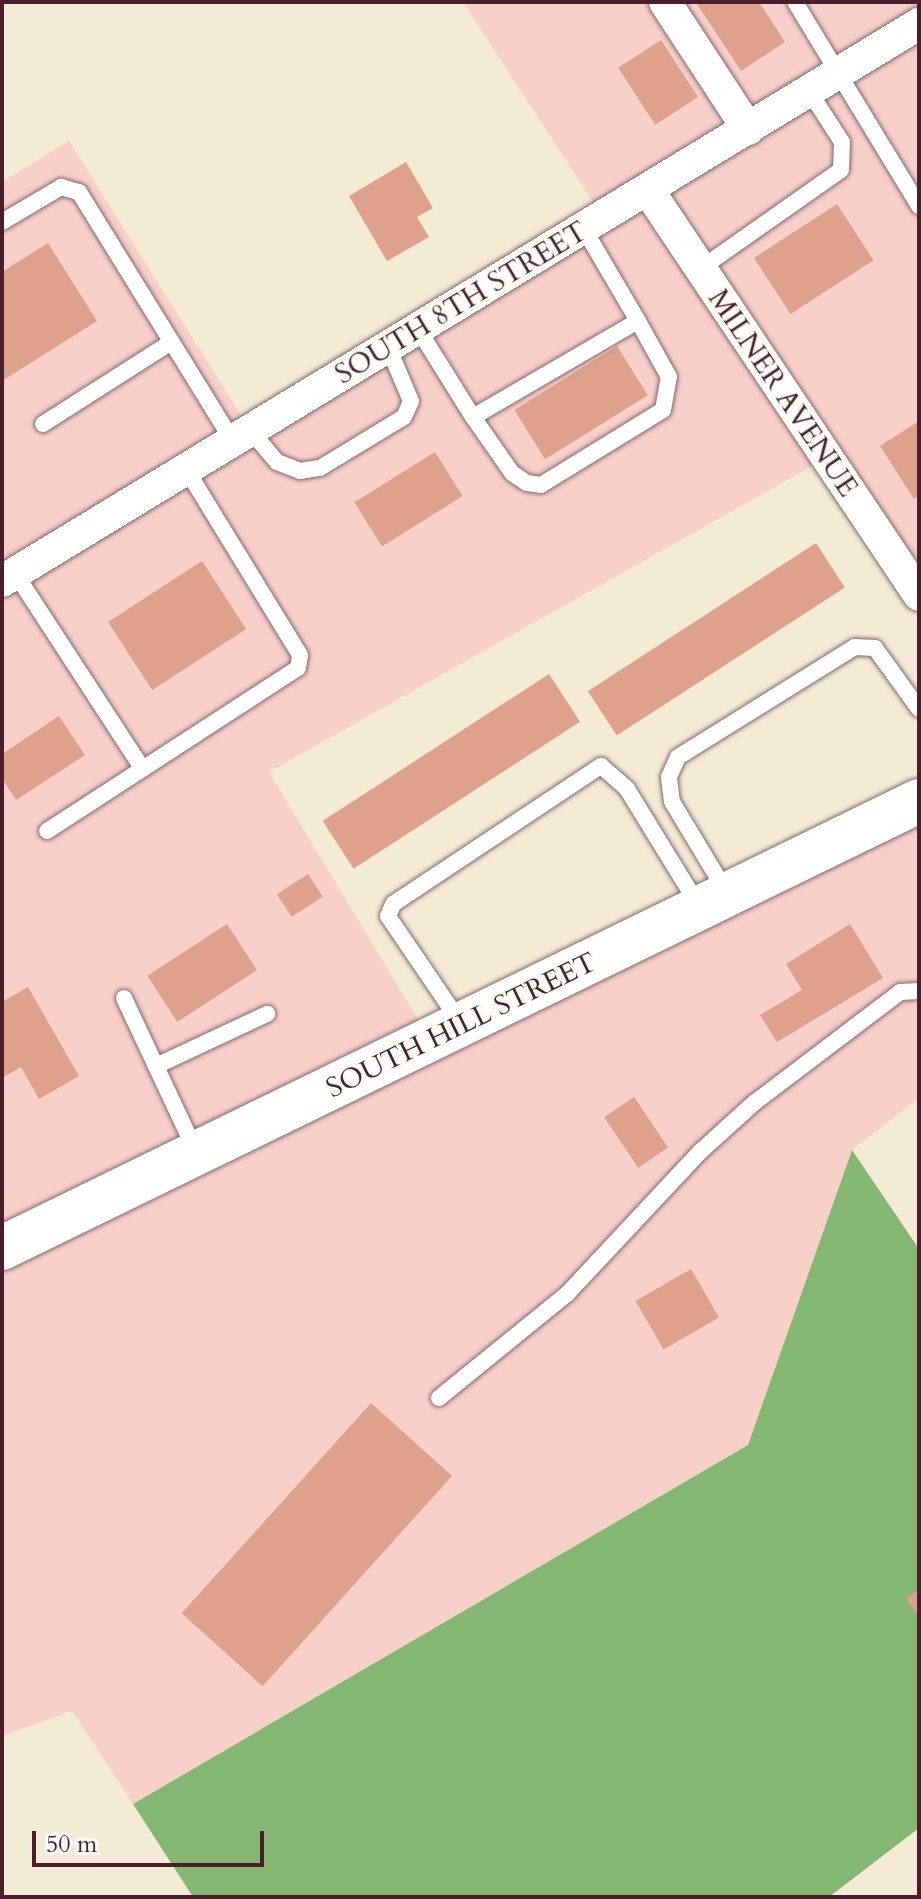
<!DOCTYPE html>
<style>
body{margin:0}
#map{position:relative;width:921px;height:1899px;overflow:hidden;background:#f4ebd5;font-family:Cardo,serif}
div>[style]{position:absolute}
.built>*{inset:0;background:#f7d0ca}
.forest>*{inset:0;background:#84b772}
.building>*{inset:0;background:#dea18b;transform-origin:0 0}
.roads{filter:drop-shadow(0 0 2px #866666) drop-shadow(0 0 2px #866666)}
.service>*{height:16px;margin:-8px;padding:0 8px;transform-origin:8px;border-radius:8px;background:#fff}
.minor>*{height:32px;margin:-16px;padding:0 16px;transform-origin:16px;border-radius:16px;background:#fff}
.primary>*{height:44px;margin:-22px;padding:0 22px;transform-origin:22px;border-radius:22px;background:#fff}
span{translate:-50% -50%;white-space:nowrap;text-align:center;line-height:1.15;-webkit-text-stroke:8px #fdfcf7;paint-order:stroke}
.street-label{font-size:28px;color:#4a1f2b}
.frame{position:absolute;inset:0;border:4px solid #4a1f2b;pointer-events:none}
.scale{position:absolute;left:32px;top:1831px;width:232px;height:36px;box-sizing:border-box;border:4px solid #4a1f2b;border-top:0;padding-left:10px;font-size:24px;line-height:28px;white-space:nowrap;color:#4a1f2b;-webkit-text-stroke:6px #fdfcf7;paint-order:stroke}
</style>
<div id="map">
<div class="built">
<div style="clip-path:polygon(463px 2px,919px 2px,919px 614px,821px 461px,269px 772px,428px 1036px,919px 819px,919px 1098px,852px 1150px,748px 1445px,133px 1804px,72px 1711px,2px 1736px,2px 182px,69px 141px,251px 431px,604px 219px)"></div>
</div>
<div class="forest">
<div style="clip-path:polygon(852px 1150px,919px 1249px,919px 1828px,829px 1897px,193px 1897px,133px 1804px,748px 1445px)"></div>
</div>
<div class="building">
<div style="clip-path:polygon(701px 2px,759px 2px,785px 42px,741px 71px,697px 4px)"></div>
<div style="left:661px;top:40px;width:68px;height:51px;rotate:57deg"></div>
<div style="clip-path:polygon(406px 162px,433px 208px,417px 217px,429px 237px,387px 261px,349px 196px)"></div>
<div style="left:837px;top:204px;width:67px;height:99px;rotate:57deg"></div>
<div style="clip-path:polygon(48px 243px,97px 321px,2px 381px,2px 272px)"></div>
<div style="left:617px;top:346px;width:58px;height:121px;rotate:58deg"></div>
<div style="clip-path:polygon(919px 421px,919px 496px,914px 499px,880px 446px)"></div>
<div style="left:435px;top:452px;width:52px;height:95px;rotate:58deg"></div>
<div style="left:816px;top:543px;width:53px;height:272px;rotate:57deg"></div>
<div style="left:202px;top:561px;width:81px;height:112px;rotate:57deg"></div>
<div style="left:549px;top:674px;width:57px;height:270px;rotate:57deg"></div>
<div style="clip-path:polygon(59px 716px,85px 755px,16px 800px,2px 778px,2px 754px)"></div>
<div style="left:308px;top:874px;width:27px;height:37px;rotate:57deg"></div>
<div style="left:227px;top:924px;width:55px;height:95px;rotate:57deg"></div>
<div style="clip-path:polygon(850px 924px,883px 978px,777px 1042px,760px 1015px,802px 990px,786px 964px)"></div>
<div style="clip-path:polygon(28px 987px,79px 1076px,39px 1099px,21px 1067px,2px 1078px,2px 1002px)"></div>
<div style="left:634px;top:1097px;width:61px;height:36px;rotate:56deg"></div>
<div style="left:691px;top:1269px;width:56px;height:64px;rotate:60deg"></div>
<div style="left:371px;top:1403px;width:109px;height:283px;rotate:42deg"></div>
<div style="clip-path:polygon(919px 1590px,919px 1617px,906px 1598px)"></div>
</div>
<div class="roads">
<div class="service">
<div style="left:795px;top:2px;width:239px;rotate:58.7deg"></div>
<div style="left:2px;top:222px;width:69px;rotate:-30.7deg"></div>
<div style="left:61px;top:187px;width:19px;rotate:16deg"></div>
<div style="left:79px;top:192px;width:293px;rotate:58.3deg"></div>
<div style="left:700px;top:269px;width:172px;rotate:-35.1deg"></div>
<div style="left:841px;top:170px;width:28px;rotate:-88deg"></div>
<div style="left:842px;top:142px;width:61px;rotate:-122.9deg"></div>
<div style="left:418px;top:329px;width:104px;rotate:58deg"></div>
<div style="left:473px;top:417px;width:191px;rotate:-30.2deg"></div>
<div style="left:638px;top:321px;width:107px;rotate:-120.4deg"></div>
<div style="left:473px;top:417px;width:68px;rotate:55.1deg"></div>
<div style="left:512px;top:473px;width:18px;rotate:34deg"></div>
<div style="left:527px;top:483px;width:14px;rotate:8deg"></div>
<div style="left:541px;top:485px;width:143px;rotate:-31.6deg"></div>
<div style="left:663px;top:410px;width:34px;rotate:-80deg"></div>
<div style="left:669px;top:377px;width:64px;rotate:-119deg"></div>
<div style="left:43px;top:424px;width:151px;rotate:-32.5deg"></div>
<div style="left:250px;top:430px;width:42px;rotate:49.8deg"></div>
<div style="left:277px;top:462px;width:25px;rotate:21deg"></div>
<div style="left:300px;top:471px;width:20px;rotate:-9deg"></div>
<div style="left:320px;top:468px;width:98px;rotate:-31.3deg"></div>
<div style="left:404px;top:417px;width:17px;rotate:-66deg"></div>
<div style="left:411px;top:401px;width:59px;rotate:-113.1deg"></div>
<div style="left:15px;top:573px;width:234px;rotate:56.9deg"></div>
<div style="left:47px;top:831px;width:299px;rotate:-33deg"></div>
<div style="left:298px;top:668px;width:13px;rotate:-81deg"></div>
<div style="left:300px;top:655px;width:218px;rotate:-121.5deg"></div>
<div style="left:727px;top:893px;width:106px;rotate:-121.1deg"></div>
<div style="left:672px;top:802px;width:25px;rotate:-97deg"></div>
<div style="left:669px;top:777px;width:22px;rotate:-66deg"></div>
<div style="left:678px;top:757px;width:208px;rotate:-31.9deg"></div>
<div style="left:855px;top:647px;width:20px;rotate:3deg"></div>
<div style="left:875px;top:648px;width:75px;rotate:54.2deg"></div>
<div style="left:124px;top:998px;width:170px;rotate:64.9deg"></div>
<div style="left:460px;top:1022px;width:128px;rotate:-124.2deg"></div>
<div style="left:388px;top:916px;width:13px;rotate:-67deg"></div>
<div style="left:393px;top:904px;width:250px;rotate:-33.6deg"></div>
<div style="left:601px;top:766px;width:35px;rotate:41deg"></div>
<div style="left:627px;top:789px;width:137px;rotate:58.4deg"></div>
<div style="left:156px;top:1066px;width:123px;rotate:-25.1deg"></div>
<div style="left:439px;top:1398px;width:165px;rotate:-39.1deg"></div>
<div style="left:567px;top:1294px;width:196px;rotate:-46.9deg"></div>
<div style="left:701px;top:1151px;width:72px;rotate:-42.2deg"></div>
<div style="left:754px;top:1103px;width:183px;rotate:-37.2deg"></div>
<div style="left:900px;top:992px;width:19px;rotate:-3deg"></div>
</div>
<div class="minor">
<div style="left:665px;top:2px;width:152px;rotate:56.8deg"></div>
<div style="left:648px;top:190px;width:487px;rotate:56.2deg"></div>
<div style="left:2px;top:581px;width:1073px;rotate:-31.28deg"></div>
</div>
<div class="primary">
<div style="left:2px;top:1248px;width:1020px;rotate:-25.99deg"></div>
</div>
</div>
<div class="street-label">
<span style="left:461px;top:303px;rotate:-31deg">SOUTH 8TH STREET</span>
<span style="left:783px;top:393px;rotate:56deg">MILNER AVENUE</span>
<span style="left:461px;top:1025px;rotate:-26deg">SOUTH HILL STREET</span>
</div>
<div class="frame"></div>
<div class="scale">50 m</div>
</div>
